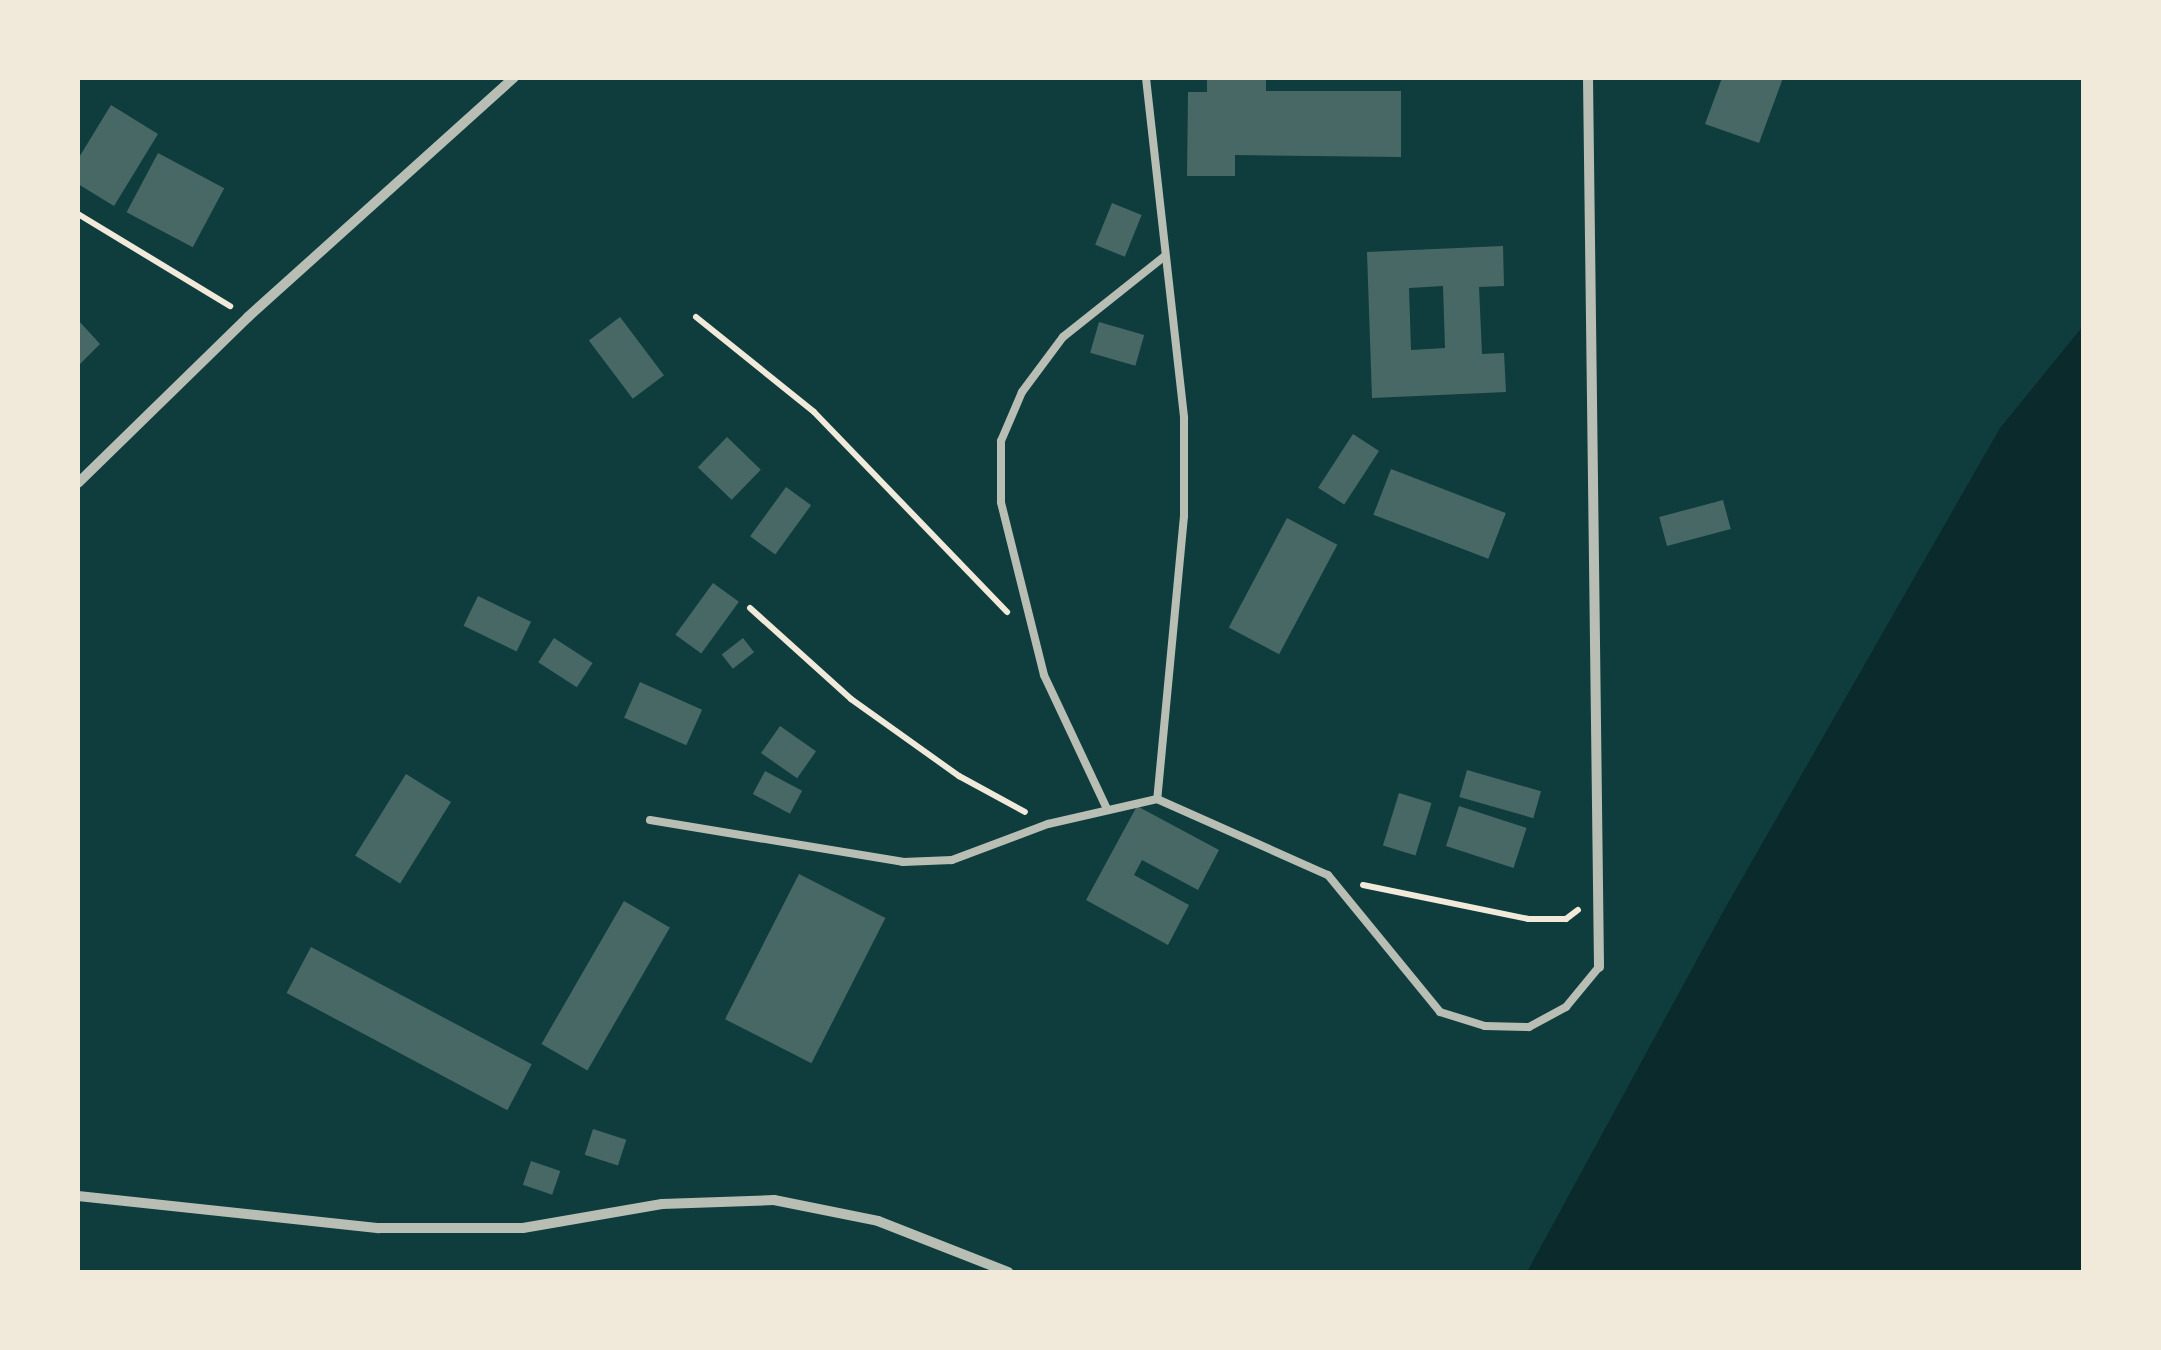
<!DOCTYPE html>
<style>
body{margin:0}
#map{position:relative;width:2161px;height:1350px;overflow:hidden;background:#0f3d3e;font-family:"IBM Plex Serif",serif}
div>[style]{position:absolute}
.water>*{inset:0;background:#0a2a2b}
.building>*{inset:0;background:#486865;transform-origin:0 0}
.path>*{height:6px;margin:-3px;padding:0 3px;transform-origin:3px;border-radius:3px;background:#f1e9da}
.service>*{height:8px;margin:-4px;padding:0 4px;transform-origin:4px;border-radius:4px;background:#b8beb3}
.minor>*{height:10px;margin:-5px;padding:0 5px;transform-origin:5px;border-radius:5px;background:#b8beb3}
span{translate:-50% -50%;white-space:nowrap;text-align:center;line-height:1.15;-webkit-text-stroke:9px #f1e9da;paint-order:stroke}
.frame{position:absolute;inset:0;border:80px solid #f1e9da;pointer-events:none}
</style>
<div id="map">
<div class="water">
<div style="clip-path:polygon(2083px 326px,2083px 1272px,1527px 1272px,1724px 910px,2000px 428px)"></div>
</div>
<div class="building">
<div style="clip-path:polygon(1207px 78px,1266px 78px,1266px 91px,1401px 91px,1401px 157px,1235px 155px,1235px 176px,1187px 176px,1188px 92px,1207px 92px)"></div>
<div style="clip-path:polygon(1722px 78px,1783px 78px,1759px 143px,1705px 124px)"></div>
<div style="clip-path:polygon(111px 105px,158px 134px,114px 206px,78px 184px,78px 159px)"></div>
<div style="left:158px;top:153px;width:75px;height:67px;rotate:28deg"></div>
<div style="left:1112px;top:203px;width:32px;height:45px;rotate:22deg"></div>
<div style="clip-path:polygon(evenodd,1503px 246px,1504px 286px,1479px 287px,1482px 354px,1504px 353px,1506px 392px,1372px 398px,1367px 252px,1503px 246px,1443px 286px,1445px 348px,1411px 350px,1409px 288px,1443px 286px)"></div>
<div style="left:620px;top:317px;width:73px;height:39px;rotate:53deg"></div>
<div style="clip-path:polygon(78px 320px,100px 344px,78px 366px)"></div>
<div style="left:1099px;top:322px;width:47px;height:32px;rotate:16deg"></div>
<div style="left:1353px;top:434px;width:31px;height:64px;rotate:33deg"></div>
<div style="left:727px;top:437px;width:47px;height:42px;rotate:44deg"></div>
<div style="left:1391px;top:469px;width:123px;height:49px;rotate:21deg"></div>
<div style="left:786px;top:487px;width:31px;height:61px;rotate:36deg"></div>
<div style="left:1723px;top:500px;width:30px;height:66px;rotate:75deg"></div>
<div style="left:1287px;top:518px;width:57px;height:124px;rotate:28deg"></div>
<div style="left:713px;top:583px;width:32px;height:64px;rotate:36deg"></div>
<div style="left:478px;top:596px;width:59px;height:33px;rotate:26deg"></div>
<div style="left:554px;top:638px;width:46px;height:29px;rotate:33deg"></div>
<div style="left:743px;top:638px;width:18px;height:27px;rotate:52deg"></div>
<div style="left:640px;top:682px;width:68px;height:39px;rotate:24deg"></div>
<div style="left:780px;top:726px;width:44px;height:33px;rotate:35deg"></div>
<div style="left:1467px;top:770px;width:77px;height:28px;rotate:16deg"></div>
<div style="left:765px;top:771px;width:42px;height:26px;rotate:28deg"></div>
<div style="left:406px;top:774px;width:53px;height:96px;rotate:32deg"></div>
<div style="left:1399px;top:793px;width:34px;height:55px;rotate:17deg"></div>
<div style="clip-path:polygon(1137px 806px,1219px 850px,1198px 890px,1142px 860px,1134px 875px,1189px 905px,1168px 945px,1086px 900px)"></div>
<div style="left:1459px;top:806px;width:71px;height:42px;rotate:18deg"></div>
<div style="left:799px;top:874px;width:97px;height:163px;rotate:27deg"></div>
<div style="left:624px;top:901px;width:53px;height:165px;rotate:30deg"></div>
<div style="left:311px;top:947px;width:250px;height:52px;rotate:28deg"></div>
<div style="left:593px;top:1129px;width:35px;height:27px;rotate:18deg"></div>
<div style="left:531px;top:1161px;width:31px;height:25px;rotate:19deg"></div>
</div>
<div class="path">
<div style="left:78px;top:214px;width:178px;rotate:31.2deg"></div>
<div style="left:696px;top:317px;width:151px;rotate:38.8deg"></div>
<div style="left:814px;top:412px;width:278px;rotate:46deg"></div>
<div style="left:750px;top:608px;width:136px;rotate:42deg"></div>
<div style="left:851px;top:699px;width:133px;rotate:35.5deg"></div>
<div style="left:959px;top:776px;width:75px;rotate:28.6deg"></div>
<div style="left:1363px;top:885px;width:168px;rotate:11.6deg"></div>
<div style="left:1528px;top:919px;width:38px"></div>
<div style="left:1566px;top:919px;width:15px;rotate:-37deg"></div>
</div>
<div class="service">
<div style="left:1146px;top:78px;width:342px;rotate:83.6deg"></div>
<div style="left:1184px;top:418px;width:98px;rotate:90deg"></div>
<div style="left:1184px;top:516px;width:284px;rotate:95.4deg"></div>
<div style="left:1107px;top:809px;width:148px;rotate:-115.2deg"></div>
<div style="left:1044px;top:675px;width:178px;rotate:-104deg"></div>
<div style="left:1001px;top:502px;width:61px;rotate:-90deg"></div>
<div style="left:1001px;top:441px;width:53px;rotate:-66.8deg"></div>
<div style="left:1022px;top:392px;width:69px;rotate:-53.3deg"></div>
<div style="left:1063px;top:337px;width:130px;rotate:-38.5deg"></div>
<div style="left:650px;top:820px;width:256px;rotate:9.4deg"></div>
<div style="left:903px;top:862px;width:49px;rotate:-2.3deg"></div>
<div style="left:952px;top:860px;width:103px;rotate:-20.6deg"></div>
<div style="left:1048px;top:824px;width:112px;rotate:-12.9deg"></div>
<div style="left:1157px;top:799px;width:187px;rotate:24deg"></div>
<div style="left:1328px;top:875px;width:177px;rotate:50.7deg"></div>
<div style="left:1440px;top:1012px;width:47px;rotate:17.3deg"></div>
<div style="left:1485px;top:1026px;width:44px;rotate:1.3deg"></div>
<div style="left:1529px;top:1027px;width:42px;rotate:-28.4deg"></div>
<div style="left:1566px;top:1007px;width:52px;rotate:-50.5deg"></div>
</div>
<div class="minor">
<div style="left:1588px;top:78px;width:889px;rotate:89.29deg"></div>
<div style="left:78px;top:483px;width:238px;rotate:-44.3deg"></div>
<div style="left:248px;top:317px;width:357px;rotate:-42deg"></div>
<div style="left:78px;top:1196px;width:303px;rotate:6.1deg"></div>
<div style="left:379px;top:1228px;width:144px"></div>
<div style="left:523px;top:1228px;width:141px;rotate:-9.8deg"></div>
<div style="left:662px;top:1204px;width:112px;rotate:-2deg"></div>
<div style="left:774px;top:1200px;width:106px;rotate:11.4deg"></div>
<div style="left:878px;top:1221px;width:140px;rotate:21.4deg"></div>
</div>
<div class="frame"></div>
</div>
